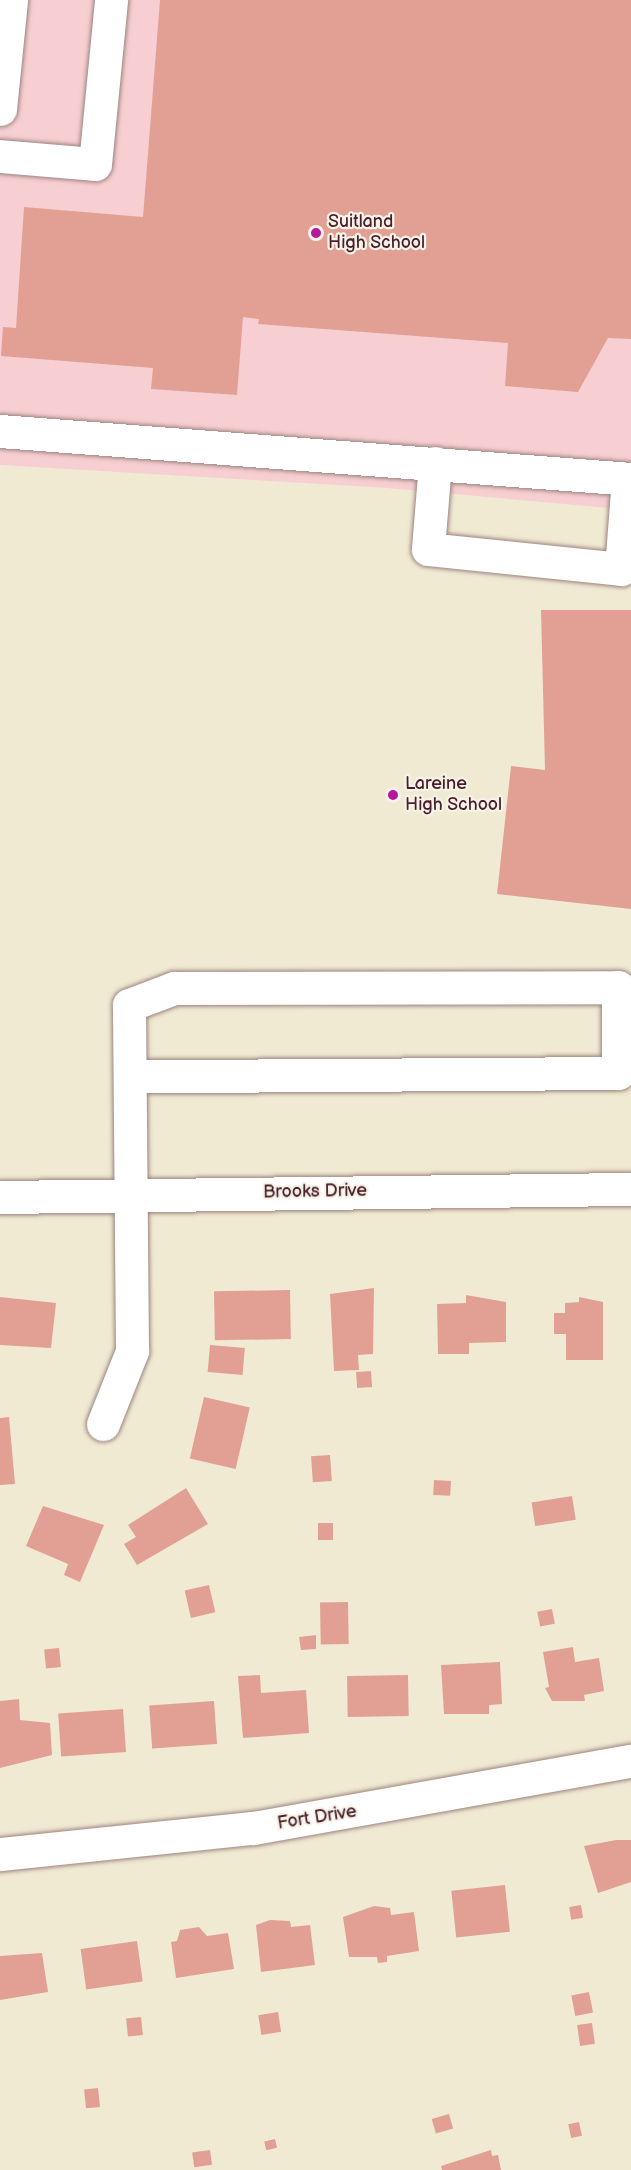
<!DOCTYPE html>
<style>
body{margin:0}
#map{position:relative;width:631px;height:2170px;overflow:hidden;background:#f0ead3;font-family:"Balsamiq Sans",sans-serif}
div>[style]{position:absolute}
.built>*{inset:0;background:#f7cfd2}
.building>*{inset:0;background:#e2a095;transform-origin:0 0}
.roads{filter:drop-shadow(0 0 2px #9d847f) drop-shadow(0 0 2px #9d847f)}
.minor>*{height:33px;margin:-16.5px;padding:0 16.5px;transform-origin:16.5px;border-radius:16.5px;background:#fff}
.dots>*{width:16px;height:16px;translate:-50% -50%;box-sizing:border-box;border:3px solid #f7f3e8;border-radius:50%}
span{translate:-50% -50%;white-space:nowrap;text-align:center;line-height:1.15;-webkit-text-stroke:4.5px #f7f3e8;paint-order:stroke}
.poi-label{font-size:18px;color:#4a1f2b}
.left{translate:0 -50%;text-align:left}
.street-label{font-size:18px;color:#4a1f2b}
</style>
<div id="map">
<div class="built">
<div style="clip-path:polygon(0 0,631px 0,631px 510px,387px 488px,0 465px)"></div>
</div>
<div class="building">
<div style="clip-path:polygon(160px 0,631px 0,631px 339px,608px 338px,578px 392px,505px 386px,508px 343px,258px 324px,259px 319px,243px 317px,237px 395px,151px 389px,153px 368px,1px 356px,3px 327px,16px 328px,24px 207px,143px 217px)"></div>
<div style="clip-path:polygon(541px 610px,631px 610px,631px 909px,497px 894px,511px 766px,545px 770px)"></div>
<div style="clip-path:polygon(374px 1288px,373px 1354px,358px 1355px,359px 1370px,334px 1371px,330px 1294px)"></div>
<div style="left:290px;top:1290px;width:49px;height:76px;rotate:89deg"></div>
<div style="clip-path:polygon(466px 1295px,506px 1302px,506px 1342px,469px 1343px,469px 1354px,438px 1354px,437px 1304px,466px 1303px)"></div>
<div style="clip-path:polygon(0 1297px,56px 1303px,51px 1348px,0 1345px)"></div>
<div style="clip-path:polygon(579px 1297px,603px 1302px,603px 1360px,566px 1360px,566px 1334px,554px 1334px,554px 1313px,565px 1313px,565px 1303px,579px 1302px)"></div>
<div style="left:210px;top:1345px;width:35px;height:27px;rotate:5deg"></div>
<div style="left:371px;top:1371px;width:16px;height:15px;rotate:86deg"></div>
<div style="left:204px;top:1397px;width:47px;height:63px;rotate:13deg"></div>
<div style="clip-path:polygon(9px 1417px,15px 1484px,0 1485px,0 1418px)"></div>
<div style="left:330px;top:1455px;width:26px;height:19px;rotate:86deg"></div>
<div style="left:434px;top:1480px;width:17px;height:15px;rotate:3deg"></div>
<div style="clip-path:polygon(186px 1488px,208px 1524px,137px 1565px,124px 1544px,136px 1537px,128px 1525px)"></div>
<div style="left:572px;top:1496px;width:24px;height:41px;rotate:81deg"></div>
<div style="clip-path:polygon(43px 1506px,104px 1525px,80px 1582px,64px 1575px,68px 1564px,26px 1546px)"></div>
<div style="left:333px;top:1523px;width:17px;height:15px;rotate:90deg"></div>
<div style="left:209px;top:1585px;width:28px;height:25px;rotate:77deg"></div>
<div style="left:348px;top:1602px;width:42px;height:28px;rotate:89deg"></div>
<div style="left:552px;top:1609px;width:15px;height:15px;rotate:79deg"></div>
<div style="clip-path:polygon(316px 1635px,316px 1649px,301px 1650px,299px 1637px)"></div>
<div style="clip-path:polygon(573px 1647px,575px 1662px,599px 1658px,604px 1691px,584px 1695px,585px 1701px,552px 1701px,545px 1688px,549px 1687px,543px 1652px)"></div>
<div style="left:59px;top:1648px;width:19px;height:15px;rotate:84deg"></div>
<div style="clip-path:polygon(500px 1662px,502px 1704px,489px 1705px,489px 1714px,444px 1714px,441px 1665px)"></div>
<div style="clip-path:polygon(260px 1675px,261px 1693px,306px 1690px,309px 1733px,243px 1738px,238px 1676px)"></div>
<div style="left:408px;top:1675px;width:41px;height:61px;rotate:89deg"></div>
<div style="clip-path:polygon(19px 1699px,20px 1720px,50px 1723px,52px 1755px,0 1768px,0 1701px)"></div>
<div style="left:214px;top:1701px;width:43px;height:65px;rotate:86deg"></div>
<div style="left:123px;top:1709px;width:43px;height:65px;rotate:86deg"></div>
<div style="clip-path:polygon(616px 1840px,631px 1840px,631px 1882px,598px 1893px,584px 1846px)"></div>
<div style="left:505px;top:1885px;width:47px;height:54px;rotate:84deg"></div>
<div style="left:581px;top:1905px;width:13px;height:12px;rotate:81deg"></div>
<div style="clip-path:polygon(374px 1906px,390px 1908px,391px 1915px,414px 1912px,419px 1951px,387px 1956px,387px 1962px,378px 1963px,377px 1957px,349px 1957px,343px 1917px)"></div>
<div style="clip-path:polygon(270px 1920px,290px 1921px,291px 1927px,310px 1925px,315px 1965px,261px 1972px,256px 1925px)"></div>
<div style="clip-path:polygon(199px 1927px,207px 1936px,228px 1933px,234px 1969px,176px 1978px,171px 1942px,177px 1941px,180px 1930px)"></div>
<div style="left:137px;top:1941px;width:41px;height:57px;rotate:82deg"></div>
<div style="clip-path:polygon(42px 1953px,48px 1992px,0 2000px,0 1956px)"></div>
<div style="left:589px;top:1992px;width:21px;height:18px;rotate:79deg"></div>
<div style="left:278px;top:2012px;width:20px;height:20px;rotate:81deg"></div>
<div style="left:141px;top:2017px;width:18px;height:15px;rotate:84deg"></div>
<div style="left:592px;top:2023px;width:21px;height:15px;rotate:82deg"></div>
<div style="left:98px;top:2088px;width:19px;height:14px;rotate:84deg"></div>
<div style="left:449px;top:2114px;width:15px;height:18px;rotate:74deg"></div>
<div style="left:579px;top:2122px;width:14px;height:11px;rotate:78deg"></div>
<div style="left:275px;top:2139px;width:9px;height:11px;rotate:77deg"></div>
<div style="left:210px;top:2150px;width:15px;height:18px;rotate:82deg"></div>
<div style="clip-path:polygon(491px 2150px,492px 2156px,498px 2155px,501px 2170px,442px 2170px,441px 2166px)"></div>
</div>
<div class="roads">
<div class="minor">
<div style="left:0;top:109px;width:110px;rotate:-84.2deg"></div>
<div style="left:0;top:156px;width:95px;rotate:4.8deg"></div>
<div style="left:95px;top:164px;width:165px;rotate:-84.4deg"></div>
<div style="left:0;top:431px;width:633px;rotate:4.35deg"></div>
<div style="left:435px;top:463px;width:86px;rotate:94.7deg"></div>
<div style="left:428px;top:549px;width:194px;rotate:5.9deg"></div>
<div style="left:621px;top:569px;width:90px;rotate:-85.6deg"></div>
<div style="left:0;top:1197px;width:631px;rotate:-0.73deg"></div>
<div style="left:103px;top:1424px;width:79px;rotate:-68.3deg"></div>
<div style="left:132px;top:1351px;width:346px;rotate:-90.5deg"></div>
<div style="left:129px;top:1005px;width:48px;rotate:-20.7deg"></div>
<div style="left:174px;top:988px;width:444px;rotate:-0.1deg"></div>
<div style="left:618px;top:987px;width:86px;rotate:90deg"></div>
<div style="left:618px;top:1073px;width:488px;rotate:179.6deg"></div>
<div style="left:0;top:1854px;width:254px;rotate:-5.9deg"></div>
<div style="left:253px;top:1828px;width:384px;rotate:-10.1deg"></div>
</div>
</div>
<div class="dots">
<div style="left:316px;top:233px;background:#b5179e"></div>
<div style="left:393px;top:795px;background:#b5179e"></div>
</div>
<div class="poi-label">
<span class="left" style="left:328px;top:233px">Suitland<br>High School</span>
<span class="left" style="left:405px;top:795px">Lareine<br>High School</span>
</div>
<div class="street-label">
<span style="left:315px;top:1192px;rotate:-1deg">Brooks Drive</span>
<span style="left:317px;top:1818px;rotate:-9deg">Fort Drive</span>
</div>
</div>
